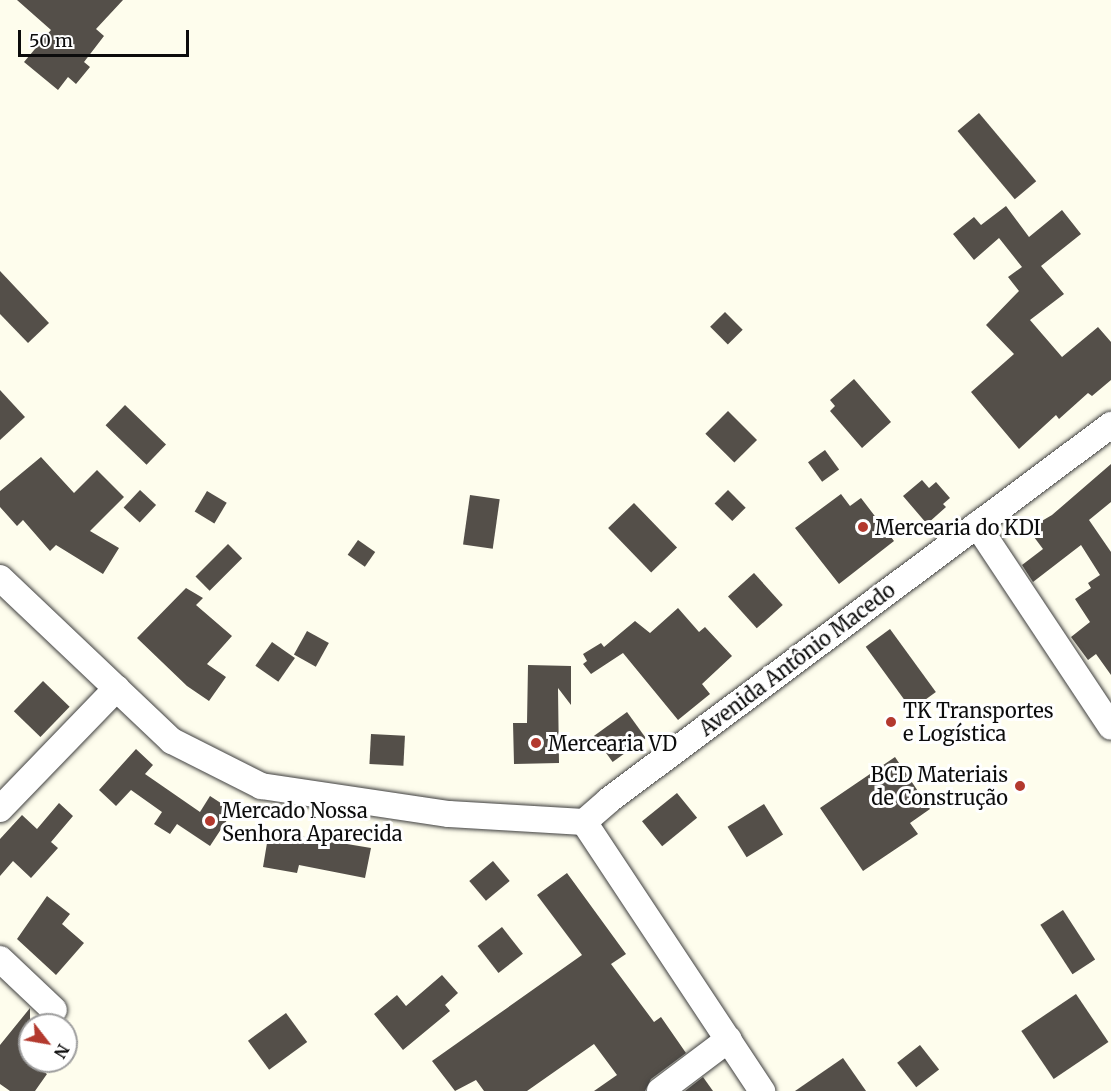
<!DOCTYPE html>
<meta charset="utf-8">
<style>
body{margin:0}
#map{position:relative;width:1111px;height:1091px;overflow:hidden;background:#fefded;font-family:Merriweather,serif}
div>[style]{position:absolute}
.building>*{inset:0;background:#544f49;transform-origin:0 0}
.roads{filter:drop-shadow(0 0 2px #3f3f3f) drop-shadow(0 0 2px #3f3f3f)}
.minor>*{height:26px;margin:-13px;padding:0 13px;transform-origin:13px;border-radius:13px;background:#fff}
.dots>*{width:16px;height:16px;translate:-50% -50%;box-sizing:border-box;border:3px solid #fff;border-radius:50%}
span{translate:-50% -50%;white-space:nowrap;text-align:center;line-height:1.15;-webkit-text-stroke:6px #fff;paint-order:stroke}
.poi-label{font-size:20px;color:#0c0c0c}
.left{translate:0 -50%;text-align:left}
.right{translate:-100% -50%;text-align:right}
.street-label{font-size:20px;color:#0c0c0c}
.north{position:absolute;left:18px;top:1013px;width:60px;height:60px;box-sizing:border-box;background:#fff;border:2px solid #9e9e9e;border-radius:50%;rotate:121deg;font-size:16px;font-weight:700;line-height:24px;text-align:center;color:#0c0c0c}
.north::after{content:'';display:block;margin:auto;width:21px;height:27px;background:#b3392e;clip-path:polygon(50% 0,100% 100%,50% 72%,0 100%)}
.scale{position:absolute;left:18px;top:30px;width:171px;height:27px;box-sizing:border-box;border:3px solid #0c0c0c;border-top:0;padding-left:8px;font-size:18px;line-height:21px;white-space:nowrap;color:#0c0c0c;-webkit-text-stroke:4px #fff;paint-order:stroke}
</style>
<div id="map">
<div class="building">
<div style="clip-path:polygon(17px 0,123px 0,96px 29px,104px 36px,84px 62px,90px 67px,76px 84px,68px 77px,58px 90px,24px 62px,51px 30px)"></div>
<div style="left:979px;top:113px;width:89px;height:28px;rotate:50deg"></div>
<div style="clip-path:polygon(1006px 206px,1029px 237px,1062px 210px,1081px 234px,1041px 266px,1064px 294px,1030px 320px,1062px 357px,1098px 327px,1111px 342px,1111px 380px,1092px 396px,1088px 393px,1059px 419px,1056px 415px,1019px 449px,971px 392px,1014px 354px,986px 325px,1019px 291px,1008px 277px,1022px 267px,999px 238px,974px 260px,953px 234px,974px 217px,981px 225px)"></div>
<div style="clip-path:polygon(0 271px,49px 323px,28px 343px,0 314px)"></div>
<div style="left:725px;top:312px;width:25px;height:21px;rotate:45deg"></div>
<div style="clip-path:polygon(854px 379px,891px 422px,862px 448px,830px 411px,835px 406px,830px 400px)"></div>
<div style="clip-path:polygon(0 390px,25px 417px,0 440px)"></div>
<div style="left:125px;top:405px;width:57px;height:28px;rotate:44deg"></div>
<div style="left:728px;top:411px;width:41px;height:32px;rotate:45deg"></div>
<div style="left:825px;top:450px;width:24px;height:21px;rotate:54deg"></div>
<div style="clip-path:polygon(41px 457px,74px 493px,97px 470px,124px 497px,90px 531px,119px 548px,103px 574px,56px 545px,50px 551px,23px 520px,17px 526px,0 507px,0 491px)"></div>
<div style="clip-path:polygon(1111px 464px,1111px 502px,1089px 520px,1111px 552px,1111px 675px,1096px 654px,1088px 660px,1071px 637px,1090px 622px,1075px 599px,1091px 588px,1088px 583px,1100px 575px,1081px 545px,1033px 582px,1022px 565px,1043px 549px,1028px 529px,1052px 515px)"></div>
<div style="clip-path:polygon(922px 480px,929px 488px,936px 482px,950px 498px,943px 504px,946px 507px,927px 524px,903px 496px)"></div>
<div style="left:140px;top:490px;width:22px;height:24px;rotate:43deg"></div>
<div style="left:728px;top:490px;width:25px;height:19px;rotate:45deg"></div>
<div style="left:207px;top:491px;width:23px;height:24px;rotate:31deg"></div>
<div style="clip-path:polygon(841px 494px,850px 506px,861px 498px,894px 541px,839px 584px,795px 528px)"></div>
<div style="left:470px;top:495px;width:30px;height:50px;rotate:8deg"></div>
<div style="left:634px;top:503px;width:62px;height:36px;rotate:46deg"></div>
<div style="left:358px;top:540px;width:21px;height:18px;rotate:35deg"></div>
<div style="left:228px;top:544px;width:20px;height:46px;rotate:45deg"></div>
<div style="left:754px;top:573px;width:43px;height:35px;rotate:48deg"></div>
<div style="clip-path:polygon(186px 588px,203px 598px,196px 605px,232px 636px,207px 664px,226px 677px,209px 701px,187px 686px,137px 638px)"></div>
<div style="clip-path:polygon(678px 608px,699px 632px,705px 627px,732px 656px,702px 684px,710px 694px,678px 720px,623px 653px,591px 674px,583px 664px,587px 661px,583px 654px,601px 643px,604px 647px,635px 621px,650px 633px)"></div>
<div style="left:890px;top:629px;width:78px;height:30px;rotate:54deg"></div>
<div style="left:307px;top:631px;width:25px;height:27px;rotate:29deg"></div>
<div style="left:272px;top:642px;width:28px;height:29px;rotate:35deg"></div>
<div style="clip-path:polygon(528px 665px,571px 666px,571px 705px,558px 688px,559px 763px,514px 764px,513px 723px,527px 723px)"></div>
<div style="left:43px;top:681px;width:37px;height:42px;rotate:44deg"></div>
<div style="left:627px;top:712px;width:32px;height:41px;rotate:54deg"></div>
<div style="left:371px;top:734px;width:34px;height:30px;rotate:3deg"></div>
<div style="clip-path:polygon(136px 749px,153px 765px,145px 774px,200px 812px,210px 796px,233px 811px,210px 846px,177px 824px,170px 834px,154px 824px,162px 812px,131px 790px,116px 806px,99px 790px)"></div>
<div style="clip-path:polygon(895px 757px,930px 809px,910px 823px,918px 834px,863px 871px,820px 808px)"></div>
<div style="left:677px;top:793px;width:32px;height:45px;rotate:51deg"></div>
<div style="clip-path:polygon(59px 803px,73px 816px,51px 842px,58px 848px,31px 878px,13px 861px,0 876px,0 839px,22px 815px,37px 829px)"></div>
<div style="left:764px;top:804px;width:36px;height:43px;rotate:58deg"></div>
<div style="clip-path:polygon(269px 831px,371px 848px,365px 878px,299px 865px,297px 873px,263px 867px)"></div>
<div style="left:493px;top:861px;width:26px;height:31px;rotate:50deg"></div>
<div style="clip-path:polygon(567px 873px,626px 954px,611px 964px,654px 1022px,661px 1017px,686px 1053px,651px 1079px,645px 1091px,594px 1091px,617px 1075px,594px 1044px,527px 1091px,484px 1091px,476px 1080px,455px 1091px,432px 1061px,582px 955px,537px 895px)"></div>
<div style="clip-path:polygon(47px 896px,70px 914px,62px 924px,84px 943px,56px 975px,17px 939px)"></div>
<div style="left:1063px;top:910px;width:59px;height:27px;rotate:57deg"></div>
<div style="left:502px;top:927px;width:34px;height:31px;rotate:52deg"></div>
<div style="clip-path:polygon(442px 975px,458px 993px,445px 1005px,450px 1011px,403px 1050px,374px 1014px,397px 995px,406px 1006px)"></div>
<div style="left:1076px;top:994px;width:58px;height:66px;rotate:56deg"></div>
<div style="clip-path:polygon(30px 1008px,30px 1061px,44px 1061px,38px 1068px,47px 1074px,35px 1091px,10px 1091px,0 1084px,0 1045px)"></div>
<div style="left:286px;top:1013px;width:36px;height:47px;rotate:54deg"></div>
<div style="left:920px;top:1045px;width:31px;height:29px;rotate:52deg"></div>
<div style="clip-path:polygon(843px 1058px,866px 1091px,795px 1091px)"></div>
<div style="clip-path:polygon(703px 1077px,713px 1091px,685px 1091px)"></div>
</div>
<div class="roads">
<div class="minor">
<div style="left:977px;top:525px;width:242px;rotate:56.4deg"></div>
<div style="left:0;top:578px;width:237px;rotate:43.5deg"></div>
<div style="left:172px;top:741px;width:100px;rotate:26.8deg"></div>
<div style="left:261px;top:786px;width:190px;rotate:8.5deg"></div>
<div style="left:449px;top:814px;width:135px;rotate:3.4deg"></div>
<div style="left:584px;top:822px;width:33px;rotate:-41deg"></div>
<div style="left:609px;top:800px;width:627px;rotate:-36.76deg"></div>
<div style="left:0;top:809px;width:168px;rotate:-46deg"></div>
<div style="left:584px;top:822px;width:323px;rotate:56.5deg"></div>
<div style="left:0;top:959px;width:74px;rotate:43.4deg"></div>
<div style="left:660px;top:1091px;width:86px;rotate:-37deg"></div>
</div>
</div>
<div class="dots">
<div style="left:863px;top:527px;background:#b3392e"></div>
<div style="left:891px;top:722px;background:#b3392e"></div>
<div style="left:536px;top:743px;background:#b3392e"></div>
<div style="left:1020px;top:786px;background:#b3392e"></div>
<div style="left:210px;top:821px;background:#b3392e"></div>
</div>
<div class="poi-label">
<span class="left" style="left:875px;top:527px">Mercearia do KDI</span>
<span class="left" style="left:903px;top:722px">TK Transportes<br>e Logística</span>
<span class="left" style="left:548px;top:743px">Mercearia VD</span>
<span class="right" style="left:1008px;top:786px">BCD Materiais<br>de Construção</span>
<span class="left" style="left:222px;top:822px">Mercado Nossa<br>Senhora Aparecida</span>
</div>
<div class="street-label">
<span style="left:797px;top:659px;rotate:-37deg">Avenida Antônio Macedo</span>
</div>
<div class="north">N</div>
<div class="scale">50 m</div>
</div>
